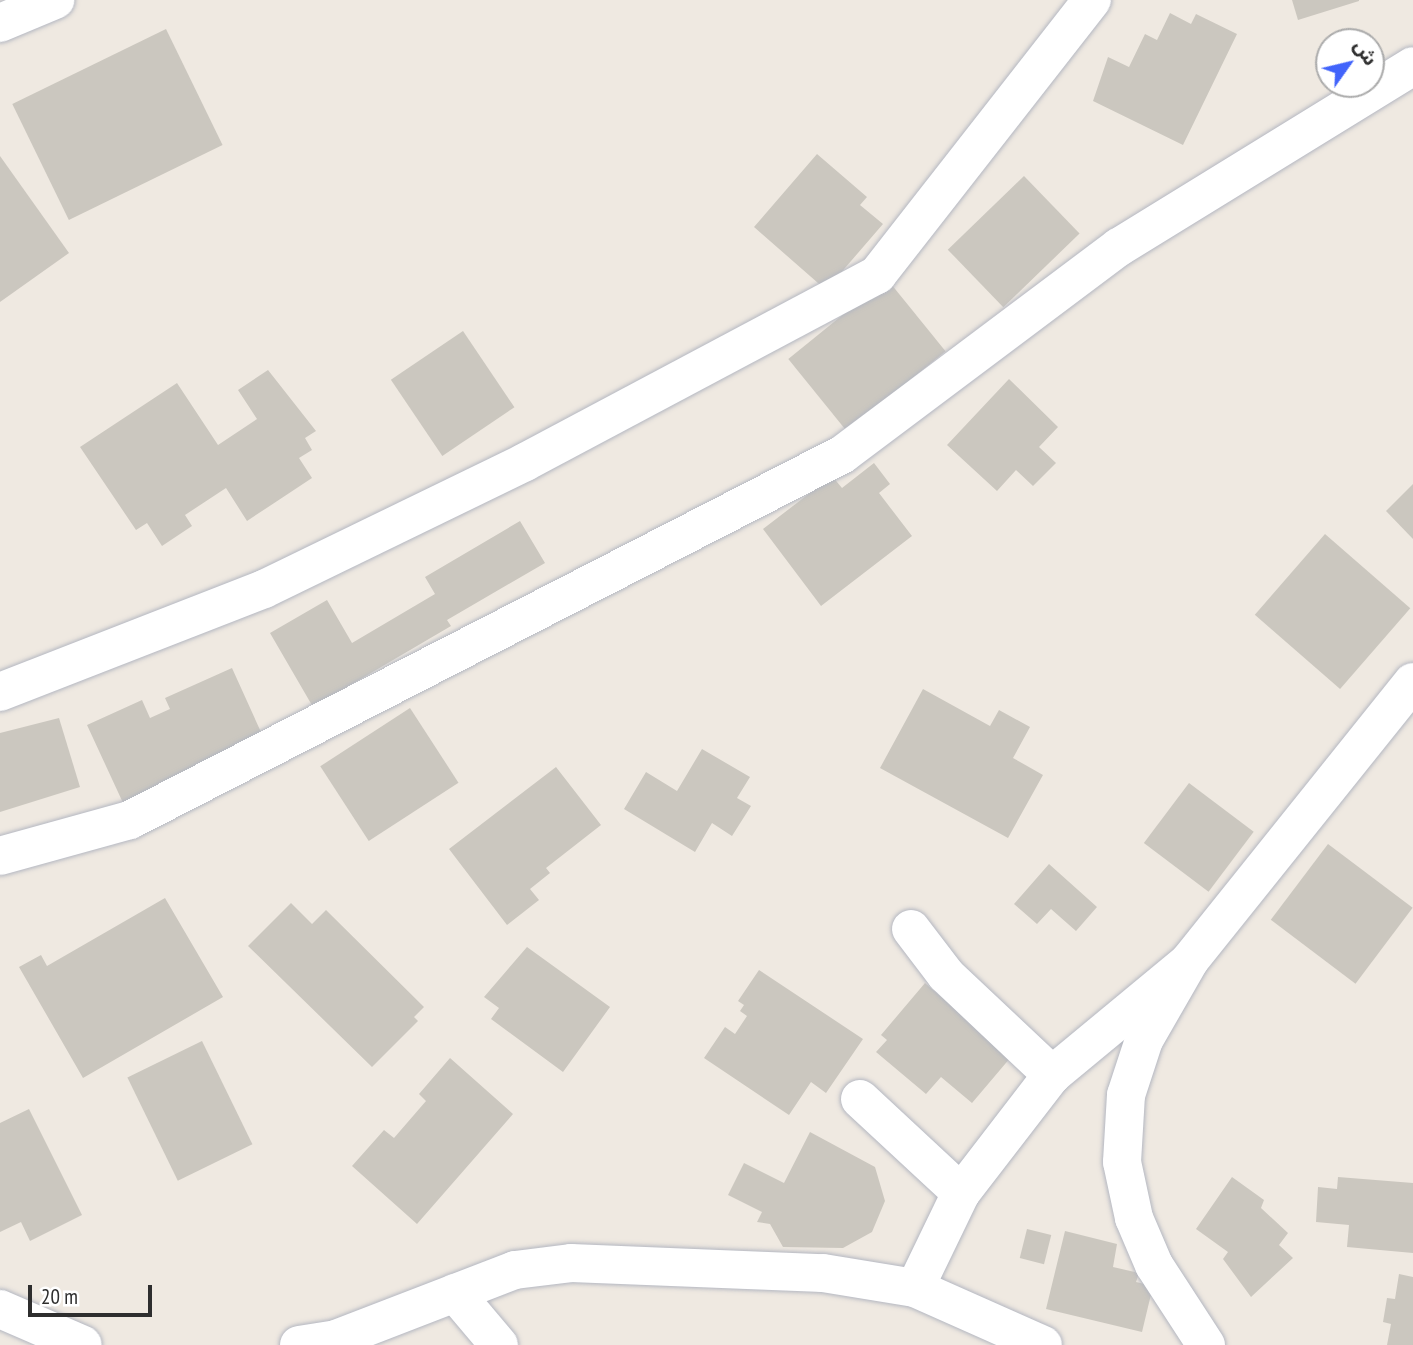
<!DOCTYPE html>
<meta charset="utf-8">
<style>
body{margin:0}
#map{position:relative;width:1413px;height:1345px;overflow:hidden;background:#efe9e1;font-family:"PT Sans Narrow","Noto Sans Arabic",sans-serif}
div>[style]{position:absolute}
.building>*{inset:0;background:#cbc7bf;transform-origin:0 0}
.roads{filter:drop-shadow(0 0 2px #b4b7c1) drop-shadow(0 0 2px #b4b7c1)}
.minor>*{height:38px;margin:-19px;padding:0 19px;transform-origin:19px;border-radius:19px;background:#fff}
.tertiary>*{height:38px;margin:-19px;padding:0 19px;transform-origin:19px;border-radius:19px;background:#fff}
span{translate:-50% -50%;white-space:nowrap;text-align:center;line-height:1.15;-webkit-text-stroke:5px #fff;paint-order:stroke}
.north{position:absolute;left:1315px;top:28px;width:70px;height:70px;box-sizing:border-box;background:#fff;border:2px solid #ababab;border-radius:50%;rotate:56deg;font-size:19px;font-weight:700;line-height:28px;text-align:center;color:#2e2e2e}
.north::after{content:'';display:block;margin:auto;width:24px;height:32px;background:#4264fb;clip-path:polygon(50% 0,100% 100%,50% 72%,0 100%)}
.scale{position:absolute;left:28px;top:1285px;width:124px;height:32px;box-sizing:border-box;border:4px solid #2e2e2e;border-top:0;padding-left:9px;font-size:21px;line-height:24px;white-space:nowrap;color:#2e2e2e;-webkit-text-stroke:5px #fff;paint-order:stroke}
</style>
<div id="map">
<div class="building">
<div style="clip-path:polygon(1292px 0,1359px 0,1359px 1px,1298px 20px)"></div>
<div style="clip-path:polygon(1170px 13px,1191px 24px,1196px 14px,1237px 34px,1183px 145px,1093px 101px,1108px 57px,1129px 67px,1145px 34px,1157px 40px)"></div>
<div style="left:166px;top:29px;width:129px;height:171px;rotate:64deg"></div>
<div style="clip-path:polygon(817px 154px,867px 197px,860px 205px,883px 224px,826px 290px,754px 227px)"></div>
<div style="clip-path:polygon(0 156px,69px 253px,0 302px)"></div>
<div style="left:1024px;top:176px;width:80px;height:106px;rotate:46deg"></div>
<div style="left:887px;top:279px;width:93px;height:127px;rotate:51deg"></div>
<div style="left:463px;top:331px;width:92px;height:87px;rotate:56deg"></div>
<div style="clip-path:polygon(268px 370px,316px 431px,305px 438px,312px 450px,299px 458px,312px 478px,247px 521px,226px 488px,185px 515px,192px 526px,162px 546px,147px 523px,136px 530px,80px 447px,177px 383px,218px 445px,257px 419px,238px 390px)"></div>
<div style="clip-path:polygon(1009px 379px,1058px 427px,1039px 447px,1056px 463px,1033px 486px,1016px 470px,997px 491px,947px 445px)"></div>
<div style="clip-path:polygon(874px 463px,890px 484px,879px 493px,912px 536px,821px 606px,763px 529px,832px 476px,842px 488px)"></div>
<div style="clip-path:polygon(1413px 484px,1413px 539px,1386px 511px)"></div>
<div style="clip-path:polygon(520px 521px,545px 563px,447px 620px,451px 626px,313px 707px,270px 633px,327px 600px,352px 643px,435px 594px,425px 577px)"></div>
<div style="left:1325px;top:534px;width:113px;height:107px;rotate:41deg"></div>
<div style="clip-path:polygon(232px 668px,265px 741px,124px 805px,87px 725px,142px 700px,150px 718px,170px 709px,165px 698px)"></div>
<div style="clip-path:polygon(923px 689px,990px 726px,999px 710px,1030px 727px,1013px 758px,1043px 775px,1008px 838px,880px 768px)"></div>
<div style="left:410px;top:708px;width:89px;height:107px;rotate:57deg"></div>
<div style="clip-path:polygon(59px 718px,80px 787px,0 812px,0 733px)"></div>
<div style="clip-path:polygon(702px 749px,750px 777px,737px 798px,751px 806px,732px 836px,712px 823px,695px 852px,624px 809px,646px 772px,677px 791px)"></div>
<div style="clip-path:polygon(556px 767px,601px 825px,546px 868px,550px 873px,530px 889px,539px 900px,507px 925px,449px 849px)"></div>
<div style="left:1189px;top:783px;width:81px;height:75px;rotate:37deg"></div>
<div style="left:1328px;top:844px;width:106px;height:95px;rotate:37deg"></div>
<div style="clip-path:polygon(1049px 864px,1097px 907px,1076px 931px,1051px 909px,1037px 924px,1014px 904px)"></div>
<div style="clip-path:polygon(165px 898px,223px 997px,83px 1078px,19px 967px,41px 955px,47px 966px)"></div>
<div style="clip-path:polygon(291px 903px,312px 924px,326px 910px,424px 1007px,414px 1017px,418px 1021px,372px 1067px,248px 946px)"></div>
<div style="clip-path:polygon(527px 947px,610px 1007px,563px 1072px,491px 1019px,499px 1008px,484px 997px)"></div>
<div style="clip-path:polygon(759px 970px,863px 1039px,826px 1093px,811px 1082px,789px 1115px,704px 1058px,725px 1027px,735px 1034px,747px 1016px,740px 1011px,744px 1005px,738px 1001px)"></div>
<div style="clip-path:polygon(925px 983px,1011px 1057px,972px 1103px,941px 1077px,926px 1094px,876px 1052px,887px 1040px,881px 1035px)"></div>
<div style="left:202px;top:1041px;width:115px;height:83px;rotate:64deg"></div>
<div style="clip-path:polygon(450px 1058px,513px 1114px,417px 1224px,352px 1166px,384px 1130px,394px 1138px,426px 1101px,419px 1094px)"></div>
<div style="clip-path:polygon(29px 1109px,82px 1215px,30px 1241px,21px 1222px,0 1232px,0 1123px)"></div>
<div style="clip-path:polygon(810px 1132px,875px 1167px,885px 1201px,872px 1232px,843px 1248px,783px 1247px,770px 1224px,757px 1222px,762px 1212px,728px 1195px,744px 1163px,784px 1183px)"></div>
<div style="clip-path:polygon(1232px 1177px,1264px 1200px,1261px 1208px,1288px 1233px,1279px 1245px,1293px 1258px,1251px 1297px,1223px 1259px,1228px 1252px,1196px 1229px)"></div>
<div style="clip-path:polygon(1338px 1177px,1413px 1183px,1413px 1253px,1347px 1247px,1349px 1225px,1316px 1222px,1318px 1187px,1337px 1189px)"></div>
<div style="left:1027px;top:1229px;width:25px;height:30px;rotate:14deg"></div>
<div style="clip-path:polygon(1065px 1231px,1117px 1244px,1113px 1267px,1139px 1273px,1136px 1282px,1153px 1286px,1142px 1332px,1046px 1309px)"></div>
<div style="clip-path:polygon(1399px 1274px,1413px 1277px,1413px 1345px,1387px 1345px,1391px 1324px,1383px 1322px,1387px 1298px,1395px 1299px)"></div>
</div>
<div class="roads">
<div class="minor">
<div style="left:0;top:23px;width:60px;rotate:-22.7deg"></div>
<div style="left:0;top:692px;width:283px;rotate:-21.3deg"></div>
<div style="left:264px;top:589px;width:290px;rotate:-25.9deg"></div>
<div style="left:525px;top:462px;width:399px;rotate:-28deg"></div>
<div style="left:877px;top:275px;width:349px;rotate:-52deg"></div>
<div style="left:0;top:856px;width:135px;rotate:-15.5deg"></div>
<div style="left:130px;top:820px;width:801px;rotate:-27.17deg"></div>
<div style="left:843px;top:454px;width:345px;rotate:-36.9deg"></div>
<div style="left:1119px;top:247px;width:345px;rotate:-31.6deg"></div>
<div style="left:911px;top:929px;width:58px;rotate:52.7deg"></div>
<div style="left:946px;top:975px;width:146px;rotate:43.3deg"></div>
<div style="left:860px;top:1099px;width:138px;rotate:42.9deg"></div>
<div style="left:915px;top:1288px;width:106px;rotate:-64.2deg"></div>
<div style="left:961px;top:1193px;width:149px;rotate:-52.4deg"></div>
<div style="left:1052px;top:1075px;width:174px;rotate:-39.6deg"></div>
<div style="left:455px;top:1293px;width:68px;rotate:49.8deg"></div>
<div style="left:0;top:1309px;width:90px;rotate:23.4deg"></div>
<div style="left:299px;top:1345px;width:37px;rotate:-9deg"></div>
<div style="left:336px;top:1339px;width:192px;rotate:-21.1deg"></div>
<div style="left:515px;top:1270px;width:56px;rotate:-7.1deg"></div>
<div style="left:571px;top:1263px;width:252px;rotate:2.3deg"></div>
<div style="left:823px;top:1273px;width:93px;rotate:9.3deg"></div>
<div style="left:915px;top:1288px;width:140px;rotate:24deg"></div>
</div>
<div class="tertiary">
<div style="left:1206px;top:1345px;width:95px;rotate:-123deg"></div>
<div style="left:1154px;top:1265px;width:51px;rotate:-113.1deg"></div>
<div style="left:1134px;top:1218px;width:57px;rotate:-102.1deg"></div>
<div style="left:1122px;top:1162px;width:67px;rotate:-86.6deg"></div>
<div style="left:1126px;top:1095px;width:58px;rotate:-71.9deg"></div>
<div style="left:1144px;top:1040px;width:92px;rotate:-60.1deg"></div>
<div style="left:1190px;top:960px;width:356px;rotate:-51.3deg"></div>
</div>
</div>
<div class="north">ش</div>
<div class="scale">20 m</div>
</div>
